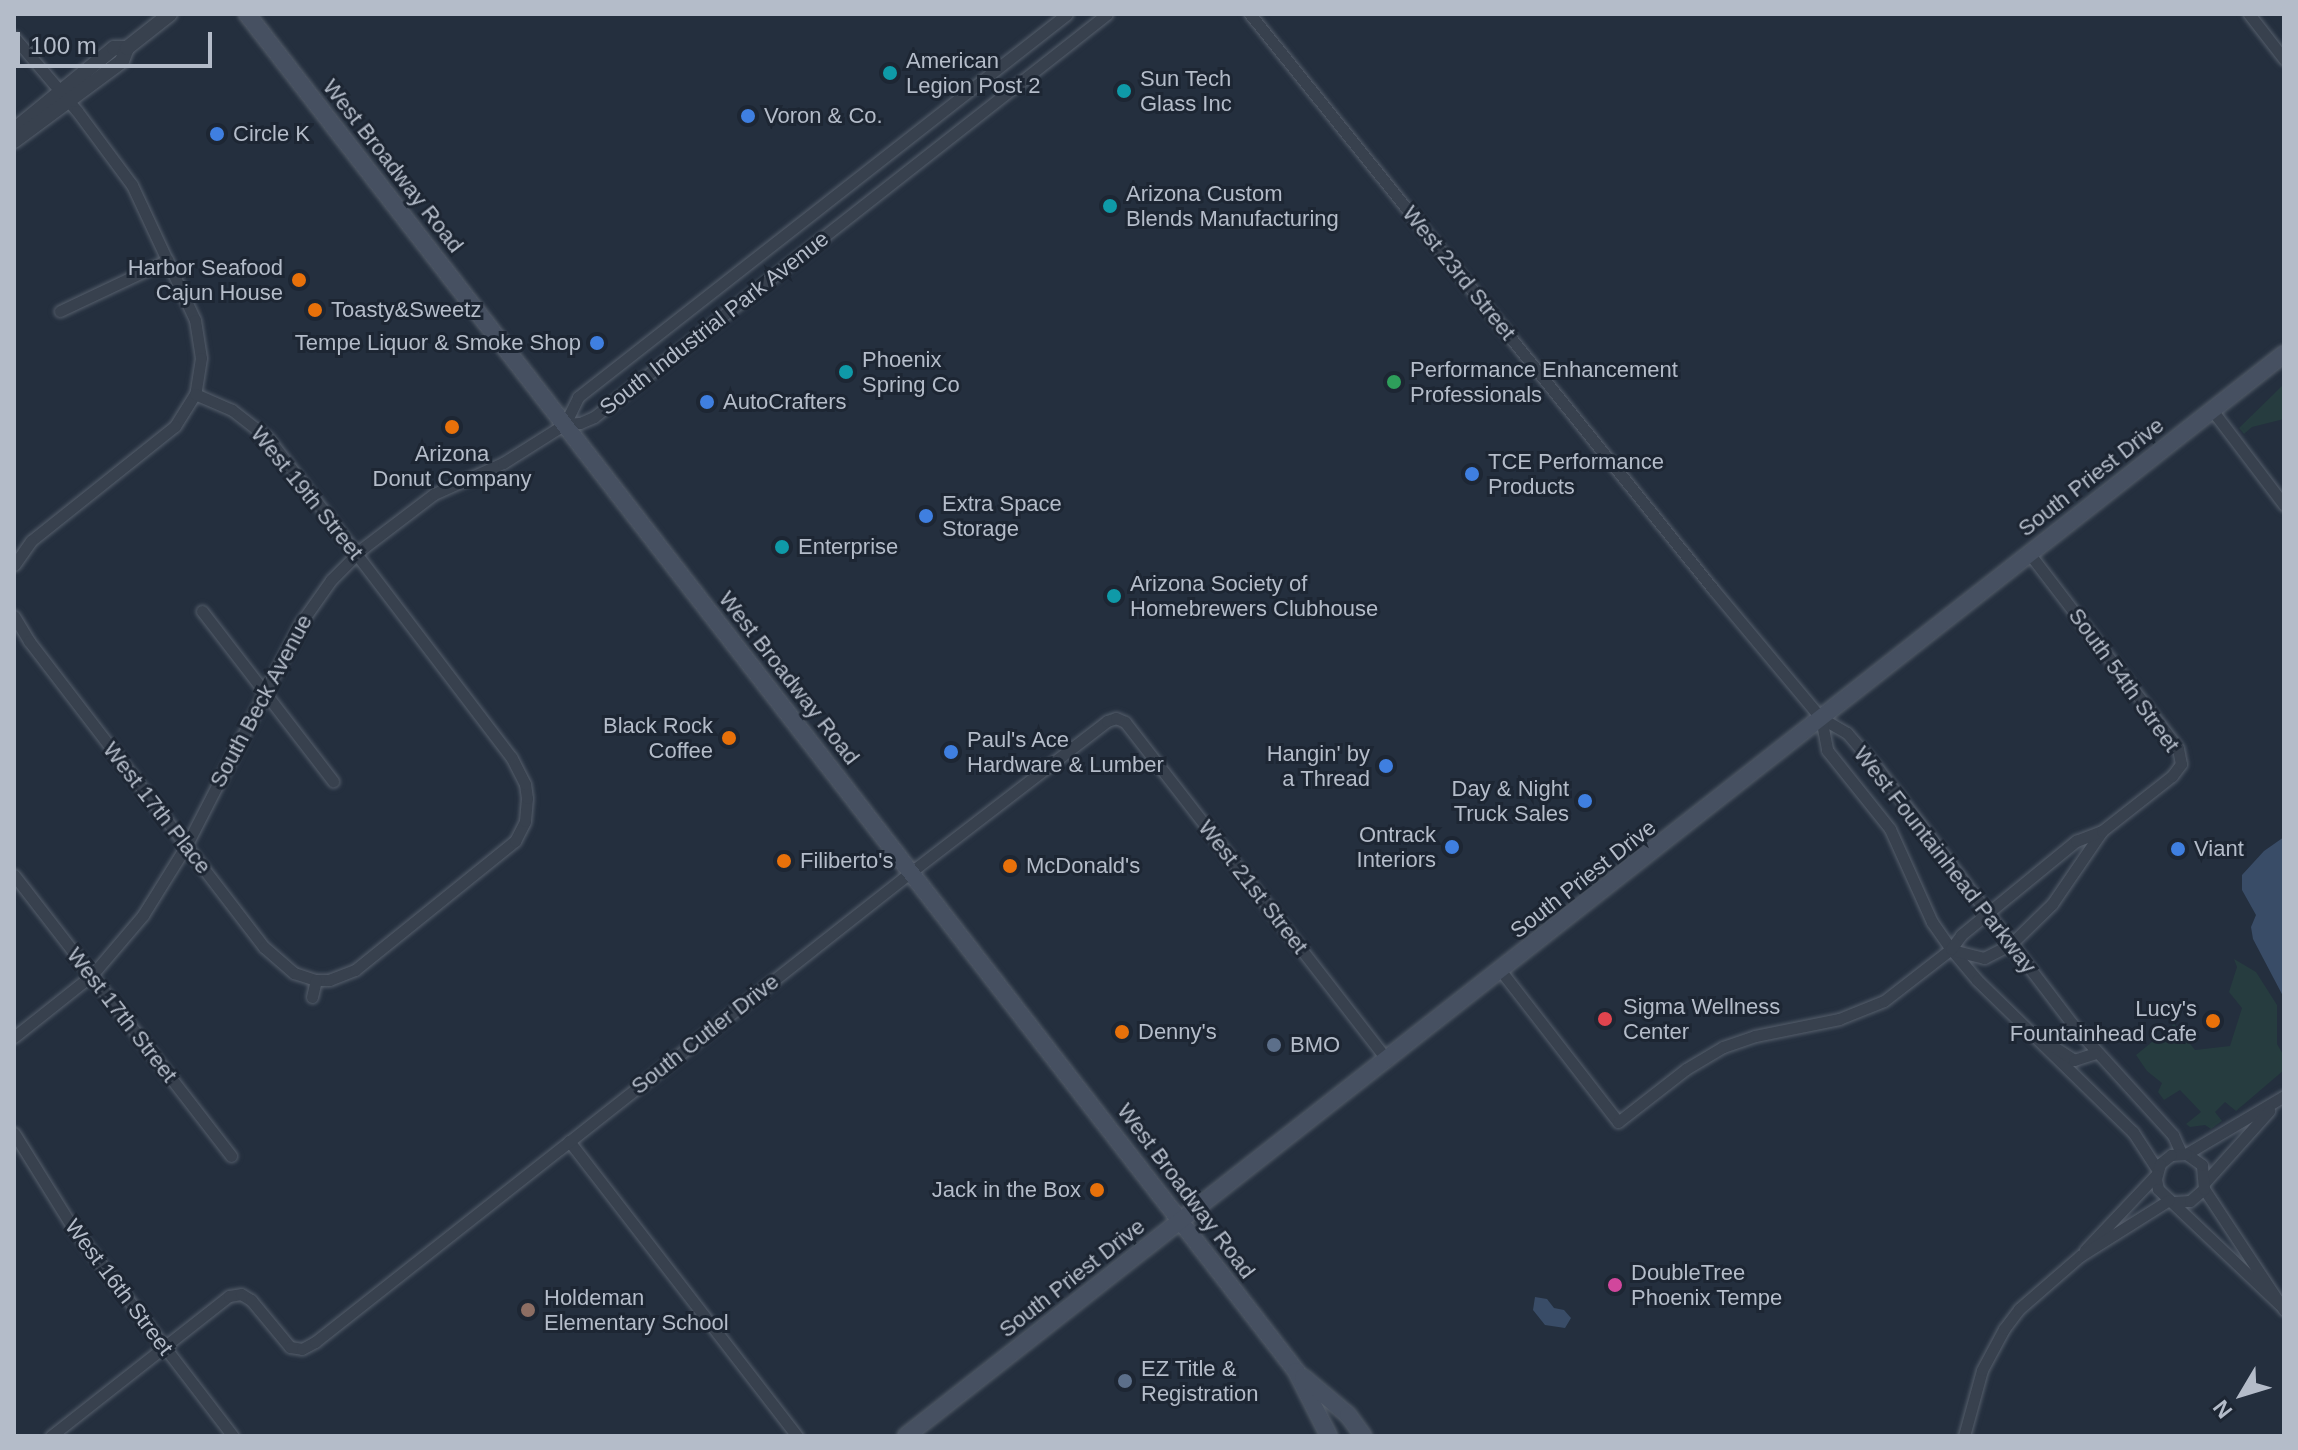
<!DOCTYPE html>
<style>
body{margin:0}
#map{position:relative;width:2298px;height:1450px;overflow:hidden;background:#242f3e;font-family:Helvetica,sans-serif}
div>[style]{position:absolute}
.green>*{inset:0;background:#263c3f}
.water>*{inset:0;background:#394c67}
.roads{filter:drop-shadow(0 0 2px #565f6c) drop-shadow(0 0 2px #565f6c)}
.minor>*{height:11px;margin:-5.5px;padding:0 5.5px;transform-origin:5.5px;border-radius:5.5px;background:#38414e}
.tertiary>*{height:14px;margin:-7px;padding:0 7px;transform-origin:7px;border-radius:7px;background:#38414e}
.secondary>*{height:16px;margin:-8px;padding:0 8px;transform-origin:8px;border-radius:8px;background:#465061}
.dots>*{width:22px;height:22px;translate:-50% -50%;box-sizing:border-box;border:4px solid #1d2633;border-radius:50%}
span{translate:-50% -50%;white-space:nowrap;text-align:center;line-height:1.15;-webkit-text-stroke:6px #1d2633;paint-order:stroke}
.poi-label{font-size:22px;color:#b4bcc9}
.left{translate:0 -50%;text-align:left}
.right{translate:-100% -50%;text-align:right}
.street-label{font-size:22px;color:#b4bcc9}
.frame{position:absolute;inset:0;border:16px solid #b4bcc9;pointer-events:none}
.north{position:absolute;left:2202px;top:1354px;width:80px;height:80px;-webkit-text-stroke:6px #1d2633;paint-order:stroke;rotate:232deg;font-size:22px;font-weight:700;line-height:32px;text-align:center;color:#b4bcc9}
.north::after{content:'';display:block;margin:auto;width:28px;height:36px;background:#b4bcc9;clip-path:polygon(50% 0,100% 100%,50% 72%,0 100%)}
.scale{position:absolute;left:16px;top:32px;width:196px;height:36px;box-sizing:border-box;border:4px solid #b4bcc9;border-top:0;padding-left:10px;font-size:24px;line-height:28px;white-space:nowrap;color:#b4bcc9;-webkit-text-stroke:6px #1d2633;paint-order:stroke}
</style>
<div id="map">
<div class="green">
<div style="clip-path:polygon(2284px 384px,2284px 419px,2252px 427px,2244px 434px,2239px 428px)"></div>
<div style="clip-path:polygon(2234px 959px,2256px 972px,2277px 1005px,2277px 1044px,2284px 1056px,2284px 1070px,2236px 1111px,2225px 1102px,2215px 1112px,2222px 1121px,2211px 1129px,2205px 1125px,2190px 1127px,2186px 1124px,2201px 1112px,2180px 1090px,2164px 1100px,2158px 1092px,2162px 1083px,2147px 1071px,2136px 1055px,2174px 1024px,2195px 1050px,2230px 1046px,2242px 1008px,2229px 992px,2237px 967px)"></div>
</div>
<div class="water">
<div style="clip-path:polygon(2284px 837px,2284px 998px,2253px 939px,2251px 927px,2256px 915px,2242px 890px,2242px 875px,2264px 851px)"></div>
<div style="clip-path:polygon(1535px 1297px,1547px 1299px,1554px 1308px,1564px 1310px,1571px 1318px,1565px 1328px,1545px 1325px,1533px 1310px)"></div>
</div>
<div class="roads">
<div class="minor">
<div style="left:1250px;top:14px;width:738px;rotate:51.16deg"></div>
<div style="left:1713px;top:589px;width:168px;rotate:50.1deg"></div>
<div style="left:1821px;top:718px;width:30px;rotate:30deg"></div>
<div style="left:1847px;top:733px;width:48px;rotate:49.3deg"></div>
<div style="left:1878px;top:769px;width:320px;rotate:52.7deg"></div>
<div style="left:2072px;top:1024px;width:150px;rotate:47.7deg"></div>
<div style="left:2173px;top:1135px;width:20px;rotate:66deg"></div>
<div style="left:2249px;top:14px;width:57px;rotate:52.1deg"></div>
<div style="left:14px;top:37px;width:97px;rotate:49.6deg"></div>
<div style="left:77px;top:111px;width:92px;rotate:53.4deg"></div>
<div style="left:132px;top:185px;width:149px;rotate:65deg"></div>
<div style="left:195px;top:320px;width:38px;rotate:81deg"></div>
<div style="left:201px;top:358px;width:36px;rotate:99deg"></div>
<div style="left:195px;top:394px;width:38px;rotate:122deg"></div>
<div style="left:175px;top:426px;width:184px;rotate:141.4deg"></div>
<div style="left:31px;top:541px;width:29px;rotate:125deg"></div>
<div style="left:60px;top:311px;width:119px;rotate:-25.3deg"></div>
<div style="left:2212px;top:410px;width:119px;rotate:52.8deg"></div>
<div style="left:565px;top:424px;width:15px;rotate:-4deg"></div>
<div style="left:580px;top:423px;width:15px;rotate:-23deg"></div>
<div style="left:594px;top:417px;width:652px;rotate:-38.15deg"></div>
<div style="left:565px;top:424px;width:30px;rotate:-64deg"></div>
<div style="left:578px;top:397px;width:621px;rotate:-38.07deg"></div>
<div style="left:202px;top:611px;width:215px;rotate:52.4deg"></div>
<div style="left:14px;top:616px;width:29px;rotate:59deg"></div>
<div style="left:29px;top:641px;width:386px;rotate:52.5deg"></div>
<div style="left:264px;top:947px;width:40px;rotate:41deg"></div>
<div style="left:294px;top:973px;width:23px;rotate:18deg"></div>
<div style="left:316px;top:980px;width:13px"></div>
<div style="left:329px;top:980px;width:28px;rotate:-21deg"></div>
<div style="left:355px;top:970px;width:206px;rotate:-38.9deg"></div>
<div style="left:515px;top:841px;width:22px;rotate:-63deg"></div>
<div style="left:525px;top:821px;width:23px;rotate:-85deg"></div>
<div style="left:527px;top:798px;width:14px;rotate:-98deg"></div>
<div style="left:525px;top:784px;width:30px;rotate:-117deg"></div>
<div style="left:511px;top:757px;width:401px;rotate:-127.3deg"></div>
<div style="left:268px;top:438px;width:46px;rotate:-142.1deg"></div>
<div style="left:232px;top:410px;width:40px;rotate:-156.6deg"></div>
<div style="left:1821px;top:718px;width:33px;rotate:79deg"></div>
<div style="left:1827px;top:750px;width:101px;rotate:51.4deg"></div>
<div style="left:1890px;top:829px;width:102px;rotate:65.7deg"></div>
<div style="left:1932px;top:922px;width:33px;rotate:55deg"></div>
<div style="left:1951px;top:949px;width:40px;rotate:50deg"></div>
<div style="left:1977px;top:980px;width:218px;rotate:44.3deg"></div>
<div style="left:2133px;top:1132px;width:44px;rotate:57deg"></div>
<div style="left:14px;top:875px;width:355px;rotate:52.3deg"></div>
<div style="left:1956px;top:951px;width:29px;rotate:14deg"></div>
<div style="left:1984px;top:958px;width:29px;rotate:-27deg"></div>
<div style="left:2010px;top:945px;width:59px;rotate:-44.3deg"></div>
<div style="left:2052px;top:904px;width:88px;rotate:-55.6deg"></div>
<div style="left:1501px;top:971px;width:191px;rotate:52.2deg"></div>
<div style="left:1618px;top:1122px;width:86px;rotate:-37.9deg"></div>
<div style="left:1686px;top:1069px;width:43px;rotate:-30.7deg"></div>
<div style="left:1723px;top:1047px;width:34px;rotate:-19deg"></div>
<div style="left:1755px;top:1036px;width:86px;rotate:-11.4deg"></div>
<div style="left:1839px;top:1019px;width:48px;rotate:-21.8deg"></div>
<div style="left:1884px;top:1001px;width:85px;rotate:-37.8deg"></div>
<div style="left:1951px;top:949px;width:17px;rotate:-54deg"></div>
<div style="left:1961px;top:935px;width:149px;rotate:-39.3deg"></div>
<div style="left:2076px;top:841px;width:28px;rotate:-21deg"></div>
<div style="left:2102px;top:831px;width:89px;rotate:-38.2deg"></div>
<div style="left:2172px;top:776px;width:15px;rotate:-53deg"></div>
<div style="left:2181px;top:764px;width:16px;rotate:-101deg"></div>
<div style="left:2178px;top:748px;width:245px;rotate:-127.4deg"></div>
<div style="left:312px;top:997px;width:17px;rotate:-77deg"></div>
<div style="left:14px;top:1037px;width:100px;rotate:-38.5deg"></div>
<div style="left:92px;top:975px;width:79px;rotate:-49.6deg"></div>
<div style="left:143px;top:915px;width:81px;rotate:-58.1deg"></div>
<div style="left:186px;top:846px;width:250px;rotate:-62.8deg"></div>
<div style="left:300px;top:624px;width:54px;rotate:-54.8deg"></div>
<div style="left:331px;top:580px;width:45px;rotate:-45deg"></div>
<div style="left:363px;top:548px;width:89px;rotate:-37.3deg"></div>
<div style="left:434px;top:494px;width:76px;rotate:-24.2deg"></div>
<div style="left:503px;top:463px;width:73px;rotate:-32.2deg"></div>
<div style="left:2048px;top:1043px;width:31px;rotate:33deg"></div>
<div style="left:2074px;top:1060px;width:22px;rotate:-18deg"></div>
<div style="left:14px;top:1133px;width:108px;rotate:58.2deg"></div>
<div style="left:71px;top:1225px;width:266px;rotate:52.5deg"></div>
<div style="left:569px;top:1141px;width:373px;rotate:52.3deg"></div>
<div style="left:2186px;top:1154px;width:114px;rotate:-30.6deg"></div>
<div style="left:2205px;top:1182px;width:96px;rotate:-48deg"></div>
<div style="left:2204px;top:1189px;width:145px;rotate:56.5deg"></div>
<div style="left:2174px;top:1202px;width:16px;rotate:-4deg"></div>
<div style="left:2190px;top:1201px;width:18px;rotate:-41deg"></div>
<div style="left:2204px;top:1189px;width:24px;rotate:-95deg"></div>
<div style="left:2202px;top:1165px;width:19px;rotate:-145deg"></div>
<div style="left:2186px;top:1154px;width:15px;rotate:176deg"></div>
<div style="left:2171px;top:1155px;width:14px;rotate:141deg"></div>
<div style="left:2160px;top:1164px;width:16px;rotate:105deg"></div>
<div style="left:2156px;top:1179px;width:10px;rotate:79deg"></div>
<div style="left:2158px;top:1189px;width:167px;rotate:43.5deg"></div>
<div style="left:2085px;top:1250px;width:103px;rotate:-46.6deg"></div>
<div style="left:51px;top:1436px;width:226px;rotate:-38.2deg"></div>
<div style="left:229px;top:1296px;width:12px;rotate:-9deg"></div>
<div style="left:241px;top:1294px;width:12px;rotate:31deg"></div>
<div style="left:251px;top:1300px;width:61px;rotate:50.3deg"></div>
<div style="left:290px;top:1347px;width:12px;rotate:9deg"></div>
<div style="left:302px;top:1349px;width:15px;rotate:-28deg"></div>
<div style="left:315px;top:1342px;width:759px;rotate:-38.26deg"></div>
<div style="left:911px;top:872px;width:247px;rotate:-37.6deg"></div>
<div style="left:1107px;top:721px;width:9px;rotate:-18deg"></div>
<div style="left:1116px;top:718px;width:10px;rotate:24deg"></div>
<div style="left:1125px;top:722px;width:428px;rotate:52.2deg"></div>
<div style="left:1964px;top:1436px;width:68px;rotate:-74.7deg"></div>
<div style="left:1982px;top:1370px;width:47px;rotate:-61.8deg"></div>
<div style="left:2004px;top:1329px;width:25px;rotate:-53deg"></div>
<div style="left:2019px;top:1309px;width:81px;rotate:-41deg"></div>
<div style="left:2080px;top:1256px;width:105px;rotate:-32.2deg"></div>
</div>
<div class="tertiary">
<div style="left:14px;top:130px;width:129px;rotate:-39.4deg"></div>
<div style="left:114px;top:48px;width:13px"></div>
<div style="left:14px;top:141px;width:134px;rotate:-36.5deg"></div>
<div style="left:122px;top:61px;width:14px;rotate:-69deg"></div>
<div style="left:127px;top:48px;width:55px;rotate:-38.3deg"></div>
</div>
<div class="secondary">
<div style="left:247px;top:14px;width:1715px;rotate:52.29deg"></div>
<div style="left:1296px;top:1371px;width:73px;rotate:63.1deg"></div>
<div style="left:1303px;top:1377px;width:59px;rotate:40.2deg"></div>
<div style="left:1348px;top:1415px;width:26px;rotate:54deg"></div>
<div style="left:906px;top:1436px;width:1752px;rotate:-38.14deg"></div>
</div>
</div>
<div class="dots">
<div style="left:890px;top:73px;background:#0f9aa8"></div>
<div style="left:1124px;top:91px;background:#0f9aa8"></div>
<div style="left:748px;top:116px;background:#3f7fe0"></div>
<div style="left:217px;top:134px;background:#3f7fe0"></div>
<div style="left:1110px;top:206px;background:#0f9aa8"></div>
<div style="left:299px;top:280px;background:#e8710a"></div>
<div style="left:315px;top:310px;background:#e8710a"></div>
<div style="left:597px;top:343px;background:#3f7fe0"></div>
<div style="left:846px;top:372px;background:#0f9aa8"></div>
<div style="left:1394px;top:382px;background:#2e9e5b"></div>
<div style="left:707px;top:402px;background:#3f7fe0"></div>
<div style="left:452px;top:427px;background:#e8710a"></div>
<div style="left:1472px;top:474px;background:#3f7fe0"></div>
<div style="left:926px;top:516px;background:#3f7fe0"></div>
<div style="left:782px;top:547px;background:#0f9aa8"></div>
<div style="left:1114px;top:596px;background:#0f9aa8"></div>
<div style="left:729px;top:738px;background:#e8710a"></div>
<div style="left:951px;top:752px;background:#3f7fe0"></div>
<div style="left:1386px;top:766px;background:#3f7fe0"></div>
<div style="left:1585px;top:801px;background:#3f7fe0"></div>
<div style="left:1452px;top:847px;background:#3f7fe0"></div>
<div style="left:2178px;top:849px;background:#3f7fe0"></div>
<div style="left:784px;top:861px;background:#e8710a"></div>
<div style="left:1010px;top:866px;background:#e8710a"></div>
<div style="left:1605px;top:1019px;background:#e0444e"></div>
<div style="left:2213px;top:1021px;background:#e8710a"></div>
<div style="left:1122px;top:1032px;background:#e8710a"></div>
<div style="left:1274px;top:1045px;background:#5c6f8a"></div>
<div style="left:1097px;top:1190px;background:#e8710a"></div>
<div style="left:1615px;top:1285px;background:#d1479c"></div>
<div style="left:528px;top:1310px;background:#8d6e63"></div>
<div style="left:1125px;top:1381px;background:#5c6f8a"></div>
</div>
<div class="poi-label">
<span class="left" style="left:906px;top:73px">American<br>Legion Post 2</span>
<span class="left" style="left:1140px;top:91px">Sun Tech<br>Glass Inc</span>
<span class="left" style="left:764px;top:116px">Voron &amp; Co.</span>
<span class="left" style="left:233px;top:134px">Circle K</span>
<span class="left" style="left:1126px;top:206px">Arizona Custom<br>Blends Manufacturing</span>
<span class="right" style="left:283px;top:280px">Harbor Seafood<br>Cajun House</span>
<span class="left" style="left:331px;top:310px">Toasty&amp;Sweetz</span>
<span class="right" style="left:581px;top:343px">Tempe Liquor &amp; Smoke Shop</span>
<span class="left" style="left:862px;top:372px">Phoenix<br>Spring Co</span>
<span class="left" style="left:1410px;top:382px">Performance Enhancement<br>Professionals</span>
<span class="left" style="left:723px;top:402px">AutoCrafters</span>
<span style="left:452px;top:466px">Arizona<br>Donut Company</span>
<span class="left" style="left:1488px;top:474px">TCE Performance<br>Products</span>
<span class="left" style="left:942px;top:516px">Extra Space<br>Storage</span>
<span class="left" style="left:798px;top:547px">Enterprise</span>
<span class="left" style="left:1130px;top:596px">Arizona Society of<br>Homebrewers Clubhouse</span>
<span class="right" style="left:713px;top:738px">Black Rock<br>Coffee</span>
<span class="left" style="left:967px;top:752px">Paul's Ace<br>Hardware &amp; Lumber</span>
<span class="right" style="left:1370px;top:766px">Hangin' by<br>a Thread</span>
<span class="right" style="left:1569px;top:801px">Day &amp; Night<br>Truck Sales</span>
<span class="right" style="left:1436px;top:847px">Ontrack<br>Interiors</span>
<span class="left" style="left:2194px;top:849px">Viant</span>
<span class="left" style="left:800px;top:861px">Filiberto's</span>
<span class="left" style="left:1026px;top:866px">McDonald's</span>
<span class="left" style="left:1623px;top:1019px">Sigma Wellness<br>Center</span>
<span class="right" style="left:2197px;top:1021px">Lucy's<br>Fountainhead Cafe</span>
<span class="left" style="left:1138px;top:1032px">Denny's</span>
<span class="left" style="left:1290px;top:1045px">BMO</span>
<span class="right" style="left:1081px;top:1190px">Jack in the Box</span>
<span class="left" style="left:1631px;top:1285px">DoubleTree<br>Phoenix Tempe</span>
<span class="left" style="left:544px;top:1310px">Holdeman<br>Elementary School</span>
<span class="left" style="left:1141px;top:1381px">EZ Title &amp;<br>Registration</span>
</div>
<div class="street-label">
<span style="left:393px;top:166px;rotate:52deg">West Broadway Road</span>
<span style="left:1459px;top:273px;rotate:51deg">West 23rd Street</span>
<span style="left:714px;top:323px;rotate:-38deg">South Industrial Park Avenue</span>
<span style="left:2091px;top:477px;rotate:-38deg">South Priest Drive</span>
<span style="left:307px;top:493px;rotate:51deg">West 19th Street</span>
<span style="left:789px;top:678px;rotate:52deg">West Broadway Road</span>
<span style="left:2124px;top:680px;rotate:54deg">South 54th Street</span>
<span style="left:261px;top:701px;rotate:-62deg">South Beck Avenue</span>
<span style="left:157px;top:808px;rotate:52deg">West 17th Place</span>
<span style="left:1945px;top:860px;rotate:52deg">West Fountainhead Parkway</span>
<span style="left:1583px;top:879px;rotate:-38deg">South Priest Drive</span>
<span style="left:1253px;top:887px;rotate:52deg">West 21st Street</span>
<span style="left:122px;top:1015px;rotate:52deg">West 17th Street</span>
<span style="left:705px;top:1034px;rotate:-38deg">South Cutler Drive</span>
<span style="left:1186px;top:1191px;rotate:53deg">West Broadway Road</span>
<span style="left:1072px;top:1278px;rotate:-38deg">South Priest Drive</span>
<span style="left:119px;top:1287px;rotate:53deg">West 16th Street</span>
</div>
<div class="frame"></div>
<div class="north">N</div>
<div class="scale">100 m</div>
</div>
